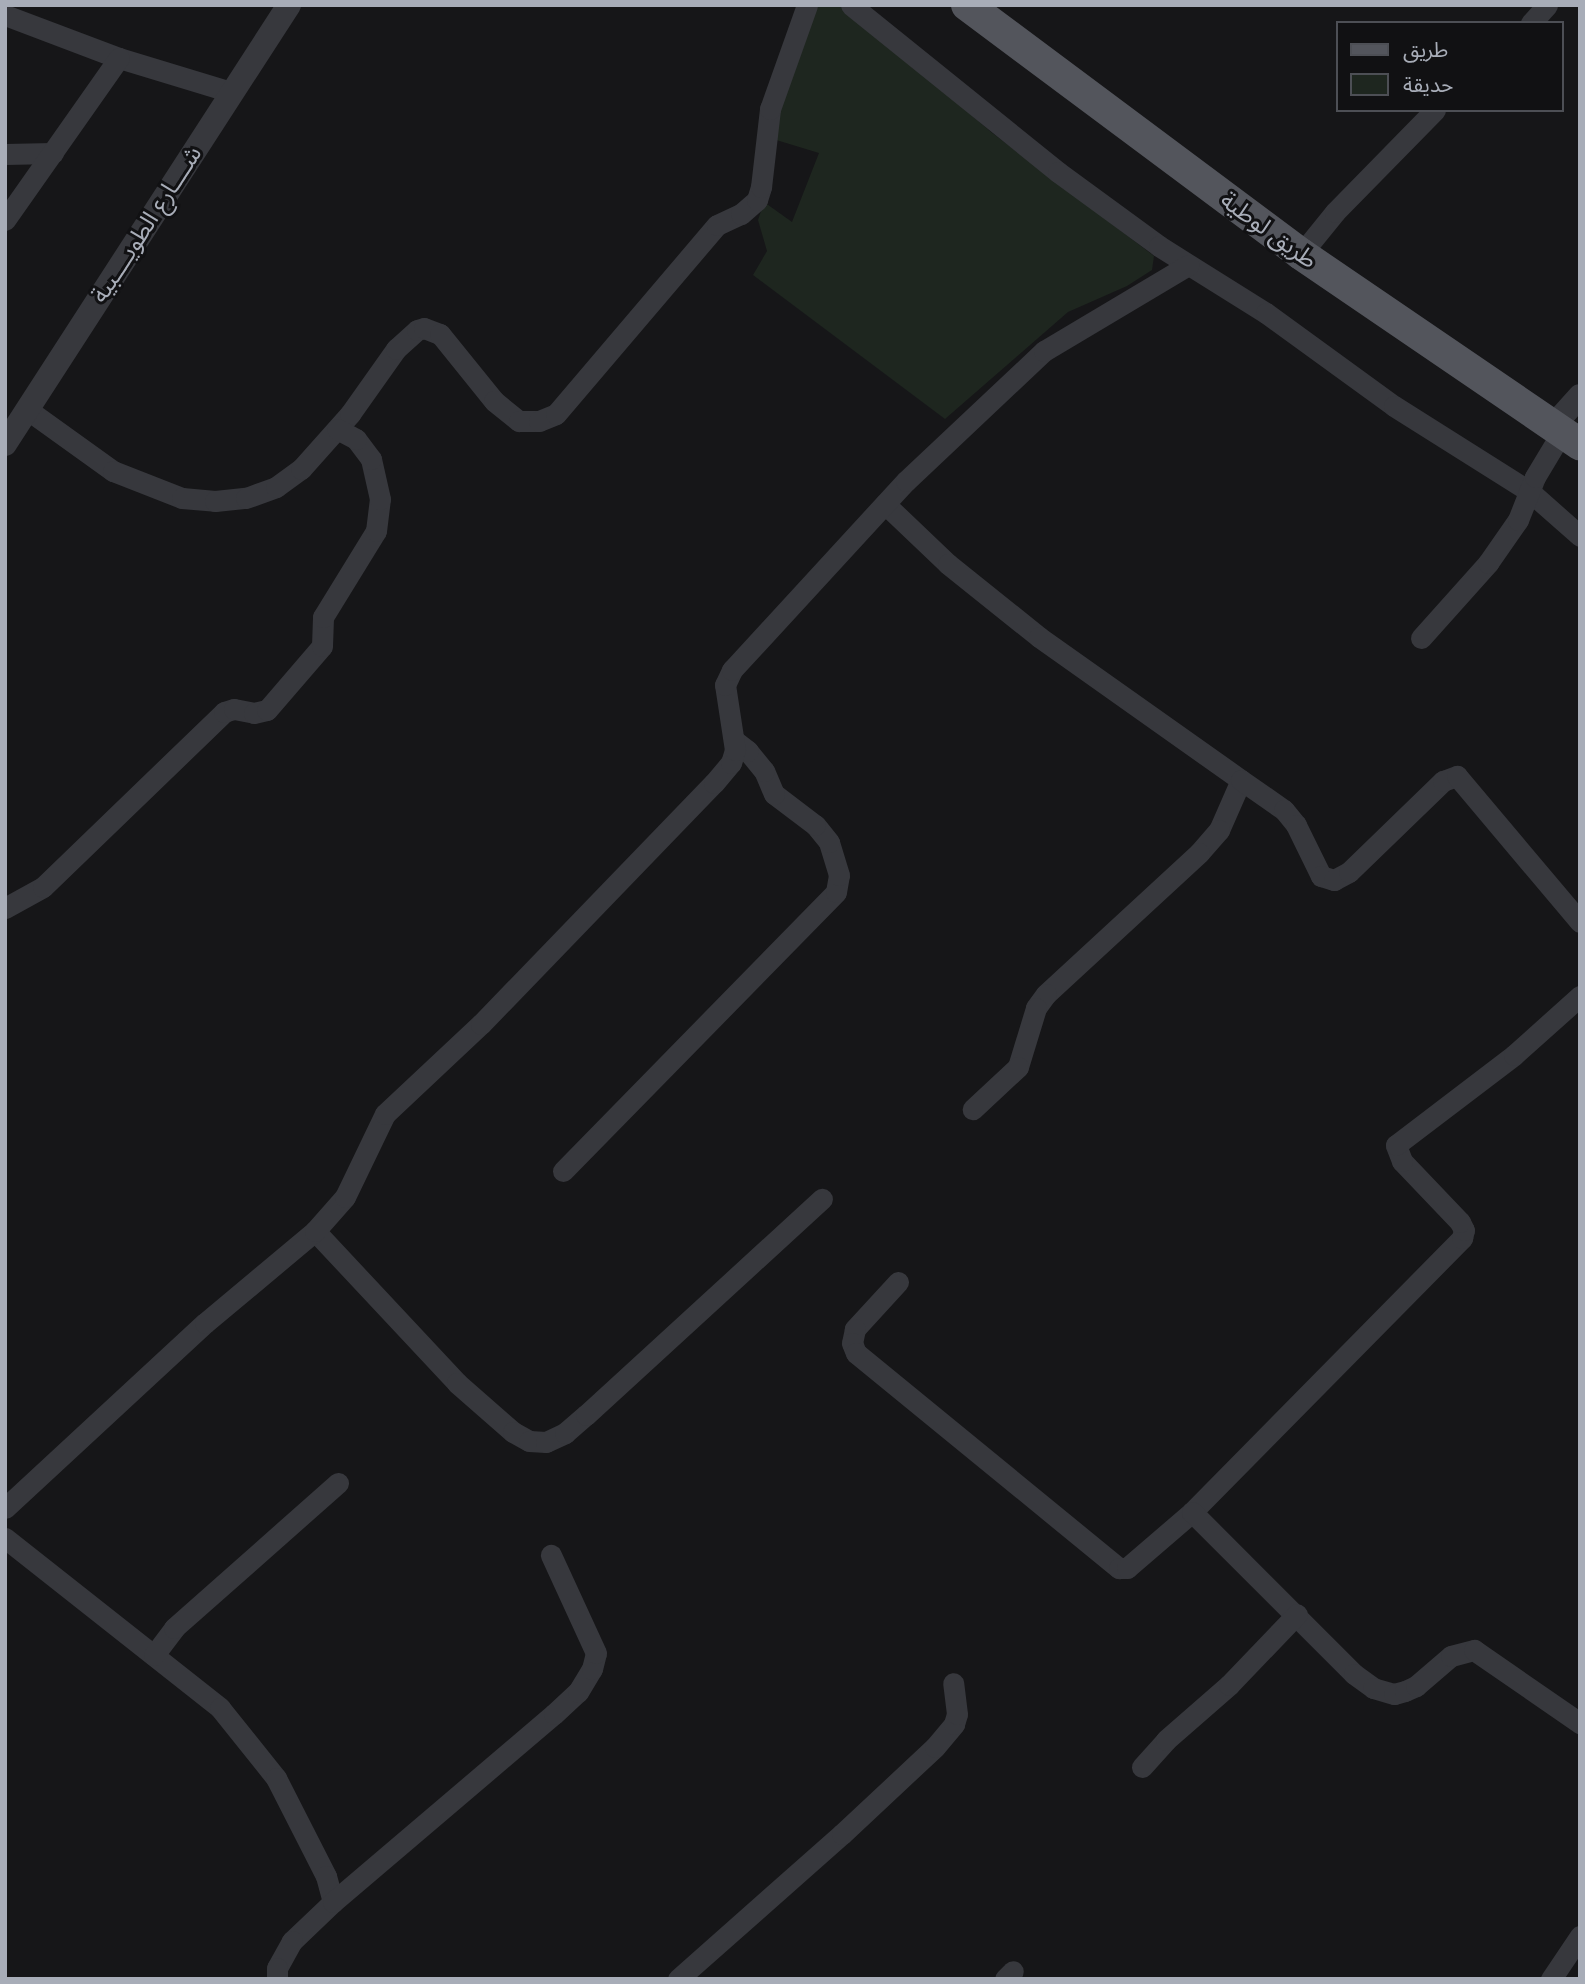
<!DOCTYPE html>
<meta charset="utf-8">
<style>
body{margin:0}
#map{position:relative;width:1585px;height:1984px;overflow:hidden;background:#161618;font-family:"DM Sans","Noto Sans Arabic",sans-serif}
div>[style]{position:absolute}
.green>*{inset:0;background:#1e261f}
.minor>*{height:21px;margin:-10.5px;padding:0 10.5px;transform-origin:10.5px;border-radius:10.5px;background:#37383d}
.tertiary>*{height:24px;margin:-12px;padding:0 12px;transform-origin:12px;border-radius:12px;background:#37383d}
.primary>*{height:32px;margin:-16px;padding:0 16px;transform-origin:16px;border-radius:16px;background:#53555c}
span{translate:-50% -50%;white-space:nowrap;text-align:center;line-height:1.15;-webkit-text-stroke:6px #111113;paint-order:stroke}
.street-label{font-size:24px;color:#a8adb8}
.frame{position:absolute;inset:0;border:7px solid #a8adb8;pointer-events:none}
.legend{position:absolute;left:1336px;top:21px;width:228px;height:91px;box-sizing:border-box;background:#111113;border:2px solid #4d4f55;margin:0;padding:9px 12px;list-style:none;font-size:21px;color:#a8adb8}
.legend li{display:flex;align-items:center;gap:14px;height:35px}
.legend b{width:35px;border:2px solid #4d4f55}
</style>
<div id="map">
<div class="green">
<div style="clip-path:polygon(816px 5px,843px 5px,991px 132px,1154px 256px,1152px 270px,1127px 286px,1068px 312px,945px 419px,753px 275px,767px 251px,758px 220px,764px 202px,792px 222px,819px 153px,773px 139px,786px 80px)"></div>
</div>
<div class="minor">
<div style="left:851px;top:5px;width:266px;rotate:38.9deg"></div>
<div style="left:1058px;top:172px;width:125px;rotate:36.2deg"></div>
<div style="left:1159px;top:246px;width:126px;rotate:32.1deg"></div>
<div style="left:1266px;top:313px;width:158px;rotate:36deg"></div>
<div style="left:1394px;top:406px;width:160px;rotate:32.2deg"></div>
<div style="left:1529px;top:491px;width:68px;rotate:41.4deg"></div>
<div style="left:5px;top:15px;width:122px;rotate:20.7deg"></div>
<div style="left:119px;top:58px;width:117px;rotate:16.9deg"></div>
<div style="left:1531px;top:23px;width:24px;rotate:-48deg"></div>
<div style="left:5px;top:154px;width:48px;rotate:-1.2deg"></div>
<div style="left:5px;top:220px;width:198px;rotate:-54.9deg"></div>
<div style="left:1301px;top:254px;width:54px;rotate:-51deg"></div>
<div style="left:1335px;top:212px;width:143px;rotate:-45.6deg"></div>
<div style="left:28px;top:410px;width:105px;rotate:35.7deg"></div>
<div style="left:113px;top:471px;width:74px;rotate:21.4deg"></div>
<div style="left:182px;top:498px;width:33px;rotate:5deg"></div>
<div style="left:215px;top:501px;width:31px;rotate:-6deg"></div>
<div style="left:246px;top:498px;width:32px;rotate:-20deg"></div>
<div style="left:276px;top:487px;width:31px;rotate:-36deg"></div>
<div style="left:301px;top:469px;width:74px;rotate:-48.3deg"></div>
<div style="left:350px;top:414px;width:80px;rotate:-54.7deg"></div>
<div style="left:396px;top:349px;width:28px;rotate:-42deg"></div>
<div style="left:417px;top:330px;width:7px;rotate:-16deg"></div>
<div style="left:424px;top:328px;width:17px;rotate:21deg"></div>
<div style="left:440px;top:334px;width:86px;rotate:51.1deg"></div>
<div style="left:494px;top:401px;width:32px;rotate:39deg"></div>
<div style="left:519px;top:421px;width:20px"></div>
<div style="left:539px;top:421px;width:18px;rotate:-22deg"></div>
<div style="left:556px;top:414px;width:248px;rotate:-49.6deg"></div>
<div style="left:717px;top:225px;width:26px;rotate:-25deg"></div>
<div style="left:741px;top:214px;width:21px;rotate:-41deg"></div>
<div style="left:757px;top:200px;width:14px;rotate:-73deg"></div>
<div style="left:761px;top:187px;width:79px;rotate:-83.4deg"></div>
<div style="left:770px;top:109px;width:110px;rotate:-70.4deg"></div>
<div style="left:885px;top:504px;width:87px;rotate:43.6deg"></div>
<div style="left:948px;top:564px;width:117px;rotate:38.7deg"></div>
<div style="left:1039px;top:637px;width:247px;rotate:35.3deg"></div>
<div style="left:1241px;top:780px;width:55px;rotate:113.7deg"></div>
<div style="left:1219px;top:830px;width:30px;rotate:131deg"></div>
<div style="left:1199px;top:853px;width:208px;rotate:137.3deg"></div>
<div style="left:1046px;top:994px;width:17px;rotate:126deg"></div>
<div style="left:1036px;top:1008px;width:62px;rotate:107deg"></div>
<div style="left:1018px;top:1067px;width:62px;rotate:137deg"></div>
<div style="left:1421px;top:638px;width:101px;rotate:-48.2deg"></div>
<div style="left:1488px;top:563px;width:52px;rotate:-55.1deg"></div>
<div style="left:1518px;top:520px;width:46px;rotate:-68.4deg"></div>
<div style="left:1535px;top:477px;width:52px;rotate:-59deg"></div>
<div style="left:1241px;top:780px;width:52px;rotate:34.9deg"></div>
<div style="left:1284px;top:810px;width:19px;rotate:51deg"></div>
<div style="left:1296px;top:825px;width:57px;rotate:63.9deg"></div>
<div style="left:1321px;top:876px;width:14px;rotate:17deg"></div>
<div style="left:1334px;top:880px;width:17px;rotate:-28deg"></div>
<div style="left:1349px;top:872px;width:131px;rotate:-44.1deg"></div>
<div style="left:1443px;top:781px;width:15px;rotate:-20deg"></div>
<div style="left:1457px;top:776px;width:191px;rotate:49.9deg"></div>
<div style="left:5px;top:908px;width:43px;rotate:-28.9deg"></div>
<div style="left:43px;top:887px;width:252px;rotate:-44deg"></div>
<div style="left:224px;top:712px;width:10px;rotate:-17deg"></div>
<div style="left:234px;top:709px;width:20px;rotate:11deg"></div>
<div style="left:254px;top:713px;width:13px;rotate:-13deg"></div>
<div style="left:267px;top:710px;width:84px;rotate:-49.3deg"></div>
<div style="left:322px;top:646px;width:29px;rotate:-88deg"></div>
<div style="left:323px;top:617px;width:101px;rotate:-58.4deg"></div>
<div style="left:376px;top:531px;width:32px;rotate:-83deg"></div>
<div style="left:380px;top:499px;width:41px;rotate:-102.7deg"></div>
<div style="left:371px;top:459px;width:25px;rotate:-127deg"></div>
<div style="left:356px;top:439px;width:21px;rotate:-152deg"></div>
<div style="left:563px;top:1171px;width:390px;rotate:-45.6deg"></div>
<div style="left:836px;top:892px;width:17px;rotate:-80deg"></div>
<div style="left:839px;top:875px;width:34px;rotate:-107deg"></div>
<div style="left:829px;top:842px;width:22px;rotate:-129deg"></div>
<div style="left:815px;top:825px;width:51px;rotate:-142.9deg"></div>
<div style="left:774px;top:794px;width:25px;rotate:-113deg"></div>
<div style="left:764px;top:771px;width:26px;rotate:-129deg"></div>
<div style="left:748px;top:751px;width:16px;rotate:-142deg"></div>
<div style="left:315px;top:1231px;width:208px;rotate:46.9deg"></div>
<div style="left:457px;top:1383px;width:74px;rotate:41.2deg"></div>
<div style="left:513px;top:1432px;width:18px;rotate:29deg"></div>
<div style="left:529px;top:1441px;width:17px;rotate:3deg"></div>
<div style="left:546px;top:1442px;width:21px;rotate:-25deg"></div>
<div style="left:565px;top:1433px;width:28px;rotate:-41deg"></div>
<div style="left:586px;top:1415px;width:320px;rotate:-42.5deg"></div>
<div style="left:898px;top:1282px;width:64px;rotate:132.5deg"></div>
<div style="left:855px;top:1329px;width:14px;rotate:102deg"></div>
<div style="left:852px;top:1343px;width:11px;rotate:68deg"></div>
<div style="left:856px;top:1353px;width:340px;rotate:39.3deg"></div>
<div style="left:1119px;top:1568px;width:8px"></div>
<div style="left:1127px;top:1568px;width:86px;rotate:-40.7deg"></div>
<div style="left:1192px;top:1512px;width:385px;rotate:-45.4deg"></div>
<div style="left:1462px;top:1238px;width:8px;rotate:-76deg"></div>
<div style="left:1464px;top:1230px;width:9px;rotate:-117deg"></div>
<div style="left:1460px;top:1222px;width:84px;rotate:-133.6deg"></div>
<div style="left:1402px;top:1161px;width:17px;rotate:-111deg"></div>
<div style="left:1396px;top:1145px;width:148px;rotate:-37.3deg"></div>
<div style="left:1514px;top:1055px;width:89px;rotate:-41.8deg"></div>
<div style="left:5px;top:1508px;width:272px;rotate:-42.8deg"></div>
<div style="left:205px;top:1323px;width:143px;rotate:-39.9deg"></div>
<div style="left:315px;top:1231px;width:45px;rotate:-48.6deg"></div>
<div style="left:345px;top:1197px;width:92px;rotate:-64.3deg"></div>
<div style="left:385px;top:1114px;width:132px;rotate:-43.2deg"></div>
<div style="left:481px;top:1024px;width:335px;rotate:-46deg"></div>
<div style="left:714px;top:783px;width:26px;rotate:-50deg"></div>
<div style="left:731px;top:763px;width:14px;rotate:-73deg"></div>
<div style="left:735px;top:750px;width:66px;rotate:-98.7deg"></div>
<div style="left:725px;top:685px;width:17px;rotate:-65deg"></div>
<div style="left:732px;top:670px;width:257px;rotate:-47.4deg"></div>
<div style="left:906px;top:481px;width:190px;rotate:-43.3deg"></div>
<div style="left:1044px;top:351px;width:168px;rotate:-30.8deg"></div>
<div style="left:1192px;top:1512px;width:229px;rotate:45deg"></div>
<div style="left:1354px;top:1674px;width:24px;rotate:36deg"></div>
<div style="left:1373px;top:1688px;width:22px;rotate:16deg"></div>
<div style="left:1394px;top:1694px;width:11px;rotate:-15deg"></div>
<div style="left:1405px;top:1691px;width:12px;rotate:-24deg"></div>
<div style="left:1416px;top:1686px;width:46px;rotate:-40.6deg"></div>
<div style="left:1451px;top:1656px;width:24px;rotate:-15deg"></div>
<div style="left:1474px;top:1650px;width:129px;rotate:34.6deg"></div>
<div style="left:5px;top:1538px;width:274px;rotate:38.3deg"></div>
<div style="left:220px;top:1708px;width:90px;rotate:51.3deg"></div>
<div style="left:276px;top:1778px;width:110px;rotate:63deg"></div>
<div style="left:326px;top:1876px;width:27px;rotate:75deg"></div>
<div style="left:333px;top:1902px;width:57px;rotate:136.4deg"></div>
<div style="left:292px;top:1941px;width:31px;rotate:119deg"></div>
<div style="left:277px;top:1968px;width:11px;rotate:90deg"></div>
<div style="left:154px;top:1655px;width:34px;rotate:-53deg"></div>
<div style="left:174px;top:1628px;width:219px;rotate:-41.5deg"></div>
<div style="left:1142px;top:1767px;width:36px;rotate:-48deg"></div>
<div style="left:1166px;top:1740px;width:84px;rotate:-41.1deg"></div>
<div style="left:1229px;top:1685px;width:98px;rotate:-46.2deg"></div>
<div style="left:333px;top:1902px;width:290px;rotate:-40.4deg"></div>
<div style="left:554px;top:1714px;width:33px;rotate:-43deg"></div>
<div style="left:578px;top:1692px;width:27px;rotate:-59deg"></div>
<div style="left:592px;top:1669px;width:16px;rotate:-76deg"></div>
<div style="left:596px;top:1653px;width:108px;rotate:-114.7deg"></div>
<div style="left:678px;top:1979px;width:219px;rotate:-41.5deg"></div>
<div style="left:842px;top:1834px;width:127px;rotate:-43.1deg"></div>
<div style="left:935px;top:1747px;width:30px;rotate:-50deg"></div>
<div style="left:954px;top:1724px;width:10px;rotate:-73deg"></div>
<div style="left:957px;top:1714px;width:31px;rotate:-97deg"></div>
<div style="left:1005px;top:1979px;width:11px;rotate:-45deg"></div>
<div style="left:1551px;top:1979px;width:52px;rotate:-56deg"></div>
</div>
<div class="tertiary">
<div style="left:1553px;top:426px;width:40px;rotate:-48deg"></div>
<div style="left:5px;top:444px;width:523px;rotate:-57.1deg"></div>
</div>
<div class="primary">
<div style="left:967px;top:5px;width:417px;rotate:36.7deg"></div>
<div style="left:1301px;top:254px;width:338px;rotate:34.3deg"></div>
</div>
<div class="street-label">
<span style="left:146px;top:224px;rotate:-57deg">شــــارع الطويــــبية</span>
<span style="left:1269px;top:230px;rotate:36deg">طريق لوطية</span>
</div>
<div class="frame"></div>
<ul class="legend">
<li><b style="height:9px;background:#53555c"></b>طريق</li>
<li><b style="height:19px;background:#1e261f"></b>حديقة</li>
</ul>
</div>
